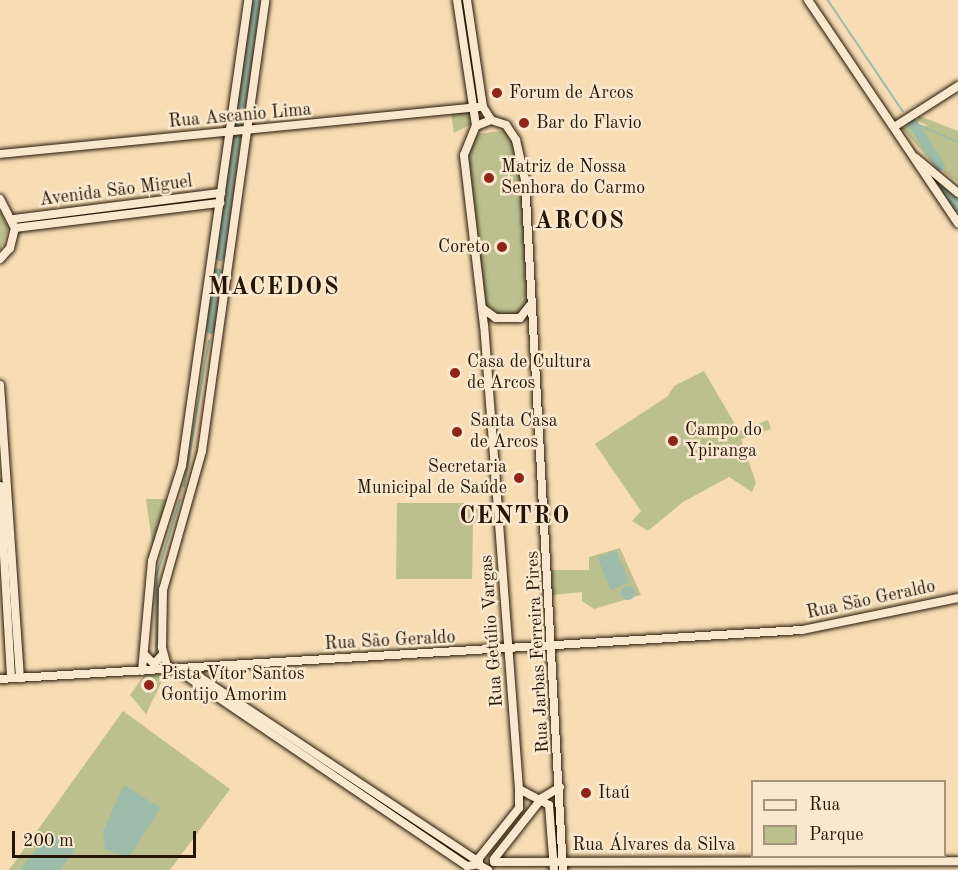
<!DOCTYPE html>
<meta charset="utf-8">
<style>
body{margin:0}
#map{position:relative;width:958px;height:870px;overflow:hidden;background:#f7dcb4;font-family:"Old Standard TT",serif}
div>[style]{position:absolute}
.green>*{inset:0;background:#bcc08e}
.water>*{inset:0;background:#9ebcaa;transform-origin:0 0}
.round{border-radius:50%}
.stream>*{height:1.5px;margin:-0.75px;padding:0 0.75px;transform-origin:0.75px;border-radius:0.75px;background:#9ebcaa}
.river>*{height:10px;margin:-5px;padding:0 5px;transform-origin:5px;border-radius:5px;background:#9ebcaa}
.roads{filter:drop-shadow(0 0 2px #241506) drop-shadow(0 0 2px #241506)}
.secondary>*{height:8px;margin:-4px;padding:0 4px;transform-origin:4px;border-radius:4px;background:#fae8ce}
.dots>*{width:16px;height:16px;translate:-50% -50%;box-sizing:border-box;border:3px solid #fae8ce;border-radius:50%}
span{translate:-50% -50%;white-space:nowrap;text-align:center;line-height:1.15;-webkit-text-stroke:5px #fae8ce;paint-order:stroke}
.poi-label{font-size:18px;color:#241506}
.left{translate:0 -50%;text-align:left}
.right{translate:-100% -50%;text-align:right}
.street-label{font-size:18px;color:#241506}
.district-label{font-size:24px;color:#241506;font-weight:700;letter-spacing:1.5px}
.legend{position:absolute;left:751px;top:780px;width:195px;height:78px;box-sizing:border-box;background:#fae8ce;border:2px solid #a4947e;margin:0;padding:8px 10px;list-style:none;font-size:18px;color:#241506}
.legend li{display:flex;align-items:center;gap:12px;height:30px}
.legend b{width:30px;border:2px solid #a4947e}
.scale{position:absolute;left:12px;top:831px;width:184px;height:27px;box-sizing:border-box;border:3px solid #241506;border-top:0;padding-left:8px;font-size:18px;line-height:21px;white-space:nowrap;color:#241506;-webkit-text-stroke:4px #fae8ce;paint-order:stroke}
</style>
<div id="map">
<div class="green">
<div style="clip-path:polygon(470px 110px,472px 124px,454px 133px,451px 113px)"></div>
<div style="clip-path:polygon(917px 115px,958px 131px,958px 182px,944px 172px,917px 125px,929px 126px,917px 121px)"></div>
<div style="clip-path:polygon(909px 124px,938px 166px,939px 171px,902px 128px)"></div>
<div style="clip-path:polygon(509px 130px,521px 158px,529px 302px,524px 315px,497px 317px,485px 311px,465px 162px,470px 135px)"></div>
<div style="clip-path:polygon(0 209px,8px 228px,0 251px)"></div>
<div style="clip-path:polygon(704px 371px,739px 431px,768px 420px,771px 429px,741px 439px,756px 483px,752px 492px,729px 477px,683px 502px,648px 531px,632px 521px,641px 511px,595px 444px,668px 396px,674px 386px)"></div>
<div style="clip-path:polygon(146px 499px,174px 499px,154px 556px)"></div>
<div style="clip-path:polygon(397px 503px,492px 503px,493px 522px,473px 523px,472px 579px,396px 579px)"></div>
<div style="clip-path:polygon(620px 548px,641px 595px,594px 609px,582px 601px,582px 592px,552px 595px,551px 570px,589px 570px,589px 557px)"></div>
<div style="clip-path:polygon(145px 674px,165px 675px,146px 714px,130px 695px)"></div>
<div style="clip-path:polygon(123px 711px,230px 789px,170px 870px,9px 870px)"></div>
</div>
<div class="water">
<div style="left:616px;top:550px;width:35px;height:20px;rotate:68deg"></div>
<div class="round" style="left:621px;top:586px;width:14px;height:14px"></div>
<div style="clip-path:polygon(124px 785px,161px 808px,128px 858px,105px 849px,103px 831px)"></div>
<div style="clip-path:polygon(50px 831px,75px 850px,60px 870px,20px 870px)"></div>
</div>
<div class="stream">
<div style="left:828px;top:0;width:134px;rotate:56deg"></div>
<div style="left:912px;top:122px;width:50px;rotate:23.5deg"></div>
<div style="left:184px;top:487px;width:148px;rotate:-80.3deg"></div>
<div style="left:156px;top:656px;width:81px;rotate:-89.3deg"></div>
<div style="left:157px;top:575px;width:78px;rotate:-73deg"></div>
</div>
<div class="river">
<div style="left:239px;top:122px;width:123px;rotate:-82.1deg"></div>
<div style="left:912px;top:122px;width:52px;rotate:57.5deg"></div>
<div style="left:945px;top:188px;width:23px;rotate:56deg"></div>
<div style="left:220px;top:256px;width:119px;rotate:-82.3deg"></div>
<div style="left:211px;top:329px;width:56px;rotate:-82.9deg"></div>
</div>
<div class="roads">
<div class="secondary">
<div style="left:457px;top:0;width:127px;rotate:81.4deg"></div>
<div style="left:467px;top:0;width:108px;rotate:81.5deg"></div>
<div style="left:483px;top:107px;width:15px;rotate:58deg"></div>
<div style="left:808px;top:0;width:269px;rotate:56.1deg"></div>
<div style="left:894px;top:127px;width:76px;rotate:-32.6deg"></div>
<div style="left:0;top:154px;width:485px;rotate:-5.6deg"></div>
<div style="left:916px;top:158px;width:55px;rotate:39.8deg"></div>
<div style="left:0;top:199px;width:33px;rotate:63deg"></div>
<div style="left:15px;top:228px;width:21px;rotate:104deg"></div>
<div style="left:10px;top:248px;width:15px;rotate:132deg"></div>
<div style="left:14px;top:219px;width:209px;rotate:-7.2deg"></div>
<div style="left:15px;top:228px;width:207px;rotate:-7deg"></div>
<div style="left:482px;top:308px;width:17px;rotate:36deg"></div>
<div style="left:496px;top:318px;width:24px"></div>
<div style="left:520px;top:318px;width:16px;rotate:-52deg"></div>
<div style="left:0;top:385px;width:294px;rotate:86.1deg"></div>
<div style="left:0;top:486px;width:192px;rotate:86.7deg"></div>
<div style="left:146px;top:656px;width:11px;rotate:45deg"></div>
<div style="left:154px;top:664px;width:13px;rotate:-48deg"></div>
<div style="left:186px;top:668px;width:351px;rotate:33.5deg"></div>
<div style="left:176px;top:669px;width:351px;rotate:34.1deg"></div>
<div style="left:467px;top:866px;width:12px;rotate:-9deg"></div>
<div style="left:168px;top:670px;width:24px;rotate:-105deg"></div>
<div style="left:162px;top:647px;width:57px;rotate:-89deg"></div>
<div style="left:163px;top:590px;width:144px;rotate:-74.3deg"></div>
<div style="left:202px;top:451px;width:455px;rotate:-82deg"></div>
<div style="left:142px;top:671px;width:110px;rotate:-84.8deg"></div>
<div style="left:152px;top:561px;width:100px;rotate:-72.5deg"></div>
<div style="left:182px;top:466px;width:471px;rotate:-81.9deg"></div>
<div style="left:0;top:679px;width:803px;rotate:-3.5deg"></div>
<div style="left:802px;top:630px;width:159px;rotate:-11.6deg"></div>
<div style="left:519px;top:789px;width:34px;rotate:28deg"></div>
<div style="left:549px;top:805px;width:65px;rotate:85.6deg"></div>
<div style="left:494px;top:859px;width:78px;rotate:-51.8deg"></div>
<div style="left:542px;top:798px;width:21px;rotate:-31deg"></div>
<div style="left:494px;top:862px;width:464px;rotate:-0.1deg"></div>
<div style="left:488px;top:870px;width:10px;rotate:-151deg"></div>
<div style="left:479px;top:865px;width:7px;rotate:-90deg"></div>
<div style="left:479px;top:858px;width:64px;rotate:-51.3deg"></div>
<div style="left:519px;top:808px;width:19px;rotate:-90deg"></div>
<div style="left:519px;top:789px;width:464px;rotate:-94.3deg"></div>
<div style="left:484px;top:326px;width:172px;rotate:-96.7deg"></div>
<div style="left:464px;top:155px;width:31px;rotate:-68deg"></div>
<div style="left:476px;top:126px;width:16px;rotate:-22deg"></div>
<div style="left:491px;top:120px;width:16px;rotate:18deg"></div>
<div style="left:506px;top:125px;width:18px;rotate:56deg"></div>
<div style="left:516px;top:140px;width:41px;rotate:77.3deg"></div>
<div style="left:525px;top:180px;width:691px;rotate:86.85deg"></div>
</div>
</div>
<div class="dots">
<div style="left:497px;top:93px;background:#8f2418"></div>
<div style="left:524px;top:123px;background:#8f2418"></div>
<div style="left:489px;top:178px;background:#8f2418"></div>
<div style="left:502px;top:247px;background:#8f2418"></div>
<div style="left:455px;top:373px;background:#8f2418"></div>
<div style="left:457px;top:432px;background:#8f2418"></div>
<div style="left:673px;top:441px;background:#8f2418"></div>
<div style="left:519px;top:478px;background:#8f2418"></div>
<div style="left:149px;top:685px;background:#8f2418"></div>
<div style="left:586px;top:793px;background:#8f2418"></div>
</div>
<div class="poi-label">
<span class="left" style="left:509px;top:93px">Forum de Arcos</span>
<span class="left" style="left:536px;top:123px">Bar do Flavio</span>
<span class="left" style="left:501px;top:178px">Matriz de Nossa<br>Senhora do Carmo</span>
<span class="right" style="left:490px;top:247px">Coreto</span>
<span class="left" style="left:467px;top:373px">Casa de Cultura<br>de Arcos</span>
<span class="left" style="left:470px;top:432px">Santa Casa<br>de Arcos</span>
<span class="left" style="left:685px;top:441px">Campo do<br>Ypiranga</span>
<span class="right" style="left:507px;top:478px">Secretaria<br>Municipal de Saúde</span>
<span class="left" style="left:161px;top:685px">Pista Vítor Santos<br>Gontijo Amorim</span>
<span class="left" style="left:598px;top:793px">Itaú</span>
</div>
<div class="street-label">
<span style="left:240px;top:116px;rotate:-5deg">Rua Ascanio Lima</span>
<span style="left:116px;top:191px;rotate:-7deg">Avenida São Miguel</span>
<span style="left:871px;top:600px;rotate:-12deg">Rua São Geraldo</span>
<span style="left:492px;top:631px;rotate:-94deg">Rua Getúlio Vargas</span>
<span style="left:390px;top:641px;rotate:-3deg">Rua São Geraldo</span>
<span style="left:538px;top:652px;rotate:-93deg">Rua Jarbas Ferreira Pires</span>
<span style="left:654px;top:845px">Rua Álvares da Silva</span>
</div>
<div class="district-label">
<span style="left:580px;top:223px">ARCOS</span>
<span style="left:274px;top:289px">MACEDOS</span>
<span style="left:515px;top:518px">CENTRO</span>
</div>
<ul class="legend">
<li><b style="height:8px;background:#fae8ce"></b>Rua</li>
<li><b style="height:16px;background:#bcc08e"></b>Parque</li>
</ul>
<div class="scale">200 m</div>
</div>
